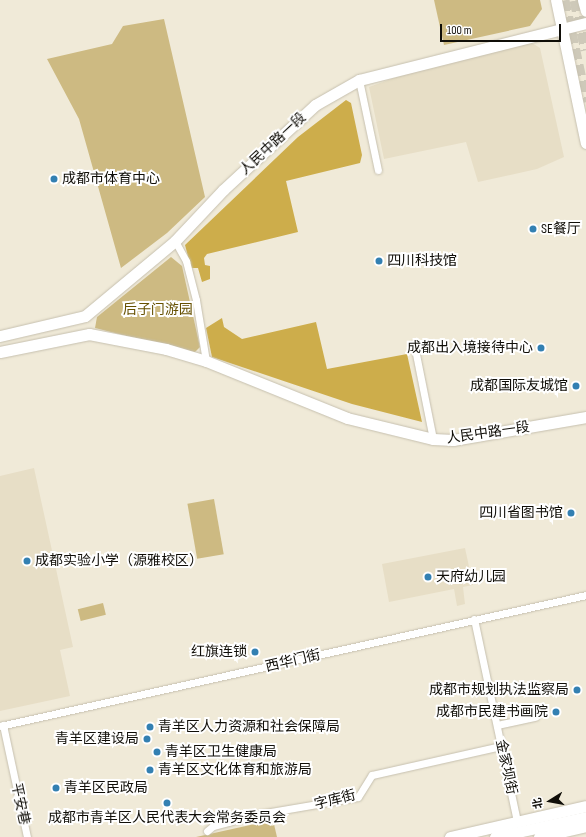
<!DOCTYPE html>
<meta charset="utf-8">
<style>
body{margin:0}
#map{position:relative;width:586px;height:837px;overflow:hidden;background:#f0ead8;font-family:"Sofia Sans Condensed","Noto Sans SC",sans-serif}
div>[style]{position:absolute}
.built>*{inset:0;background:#e7dec6}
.green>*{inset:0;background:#cdba82;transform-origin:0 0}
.forest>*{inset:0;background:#cdad4b}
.primary-tunnel>*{height:11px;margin-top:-5.5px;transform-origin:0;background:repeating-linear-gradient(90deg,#cec9b9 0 11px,transparent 0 16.5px)}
.roads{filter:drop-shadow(0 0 1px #c6c0af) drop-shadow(0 0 1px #c6c0af)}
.street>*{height:7px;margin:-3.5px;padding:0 3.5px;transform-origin:3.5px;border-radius:3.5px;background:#fff}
.primary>*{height:11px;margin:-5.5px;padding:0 5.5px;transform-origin:5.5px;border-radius:5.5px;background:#fff}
.dots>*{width:11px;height:11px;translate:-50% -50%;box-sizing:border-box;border:2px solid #fff;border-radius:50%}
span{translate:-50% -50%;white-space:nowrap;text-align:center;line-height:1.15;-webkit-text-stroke:4px #fff;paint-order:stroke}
.street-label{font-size:14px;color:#100e08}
.poi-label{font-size:14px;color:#100e08}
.left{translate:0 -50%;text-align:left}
.right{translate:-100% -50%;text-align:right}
.park-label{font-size:14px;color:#665000}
.north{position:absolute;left:530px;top:781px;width:40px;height:40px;-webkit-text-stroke:3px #fff;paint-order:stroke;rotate:259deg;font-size:11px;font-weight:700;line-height:16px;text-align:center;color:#100e08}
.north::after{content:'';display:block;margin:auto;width:14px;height:18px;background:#100e08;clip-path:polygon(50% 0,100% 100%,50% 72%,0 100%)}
.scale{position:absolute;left:440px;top:24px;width:121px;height:18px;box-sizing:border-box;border:2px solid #100e08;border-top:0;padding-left:5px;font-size:12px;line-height:14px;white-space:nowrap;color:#100e08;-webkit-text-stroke:3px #fff;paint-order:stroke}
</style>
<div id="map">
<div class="built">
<div style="clip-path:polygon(532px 43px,540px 48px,564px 157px,537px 169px,478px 182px,466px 142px,384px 159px,369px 87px,416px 70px)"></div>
<div style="clip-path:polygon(34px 468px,73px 647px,60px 650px,70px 696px,0 711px,0 476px)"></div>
<div style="clip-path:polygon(465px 548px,473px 585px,463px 587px,465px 604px,457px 606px,454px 589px,389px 602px,382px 564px)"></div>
</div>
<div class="green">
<div style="clip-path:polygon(434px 0,540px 0,542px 9px,530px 26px,444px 45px)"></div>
<div style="clip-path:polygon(164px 19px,205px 197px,167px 233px,121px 268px,79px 119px,47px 59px,112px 44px,123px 26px)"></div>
<div style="clip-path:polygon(171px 257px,182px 266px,200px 347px,194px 353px,95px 328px,97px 317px)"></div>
<div style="left:214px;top:499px;width:56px;height:27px;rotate:80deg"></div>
<div style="left:103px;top:603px;width:12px;height:26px;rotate:76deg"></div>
<div style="clip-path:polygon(273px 820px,277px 837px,196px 837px)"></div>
</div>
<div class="forest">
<div style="clip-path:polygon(346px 100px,351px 103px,362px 155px,360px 163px,286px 181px,298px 232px,207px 254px,204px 258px,205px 265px,210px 266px,210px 279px,202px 282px,198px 268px,191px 268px,185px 245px,298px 137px)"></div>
<div style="clip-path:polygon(222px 318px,224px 327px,242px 339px,316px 322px,327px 369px,407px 354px,422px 422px,352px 404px,212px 357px,206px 328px)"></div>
</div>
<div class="primary-tunnel">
<div style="left:564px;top:0;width:104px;rotate:77.8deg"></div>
<div style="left:575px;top:0;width:51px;rotate:77.6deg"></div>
</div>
<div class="roads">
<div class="street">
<div style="left:359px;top:80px;width:92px;rotate:78.1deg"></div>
<div style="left:175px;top:241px;width:23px;rotate:61deg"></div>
<div style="left:186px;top:261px;width:40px;rotate:75.6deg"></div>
<div style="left:196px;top:300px;width:62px;rotate:80.7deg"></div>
<div style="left:414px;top:344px;width:97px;rotate:78.7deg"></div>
<div style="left:474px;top:619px;width:207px;rotate:78deg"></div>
<div style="left:3px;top:725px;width:115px;rotate:77.9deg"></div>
<div style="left:497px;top:725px;width:39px;rotate:-12deg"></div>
<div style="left:0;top:726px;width:600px;rotate:-12.6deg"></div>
<div style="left:207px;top:831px;width:8px;rotate:-40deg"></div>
<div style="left:213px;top:826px;width:48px;rotate:-14.6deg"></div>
<div style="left:259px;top:814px;width:100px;rotate:-9.7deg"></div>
<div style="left:358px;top:797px;width:26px;rotate:-58deg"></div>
<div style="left:372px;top:775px;width:132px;rotate:-12.7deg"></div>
</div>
<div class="primary">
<div style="left:556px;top:0;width:146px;rotate:78.2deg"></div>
<div style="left:583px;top:0;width:11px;rotate:75deg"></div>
<div style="left:0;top:336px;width:87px;rotate:-13.2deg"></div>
<div style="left:85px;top:316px;width:117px;rotate:-39.8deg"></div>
<div style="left:175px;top:241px;width:70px;rotate:-46.7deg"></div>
<div style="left:223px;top:190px;width:125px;rotate:-42.7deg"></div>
<div style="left:315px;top:105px;width:51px;rotate:-29.6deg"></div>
<div style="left:359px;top:80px;width:234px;rotate:-14.1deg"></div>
<div style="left:0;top:352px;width:91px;rotate:-11.4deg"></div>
<div style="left:89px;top:334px;width:78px;rotate:11deg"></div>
<div style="left:166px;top:349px;width:42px;rotate:16.7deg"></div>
<div style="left:206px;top:361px;width:152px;rotate:22deg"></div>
<div style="left:347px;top:418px;width:89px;rotate:13.7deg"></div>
<div style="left:433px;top:439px;width:20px;rotate:3deg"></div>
<div style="left:453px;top:440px;width:135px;rotate:-9.8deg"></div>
<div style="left:450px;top:837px;width:139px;rotate:-12.8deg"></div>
<div style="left:495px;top:837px;width:93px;rotate:-12.4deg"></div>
<div style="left:539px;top:837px;width:48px;rotate:-13.2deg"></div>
</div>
</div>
<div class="dots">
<div style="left:54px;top:179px;background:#3380b2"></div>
<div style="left:533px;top:229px;background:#3380b2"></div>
<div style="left:379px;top:261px;background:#3380b2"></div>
<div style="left:541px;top:348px;background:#3380b2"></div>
<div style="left:576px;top:386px;background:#3380b2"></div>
<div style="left:571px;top:513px;background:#3380b2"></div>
<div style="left:27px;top:561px;background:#3380b2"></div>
<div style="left:428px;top:577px;background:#3380b2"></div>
<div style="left:255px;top:652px;background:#3380b2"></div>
<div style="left:577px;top:690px;background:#3380b2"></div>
<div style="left:556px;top:712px;background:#3380b2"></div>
<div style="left:150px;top:727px;background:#3380b2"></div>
<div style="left:147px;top:739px;background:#3380b2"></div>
<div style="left:157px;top:752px;background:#3380b2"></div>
<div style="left:150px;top:770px;background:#3380b2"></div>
<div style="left:56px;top:788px;background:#3380b2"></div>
<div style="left:167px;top:803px;background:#3380b2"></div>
</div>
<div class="street-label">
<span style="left:273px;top:144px;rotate:-43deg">人民中路一段</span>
<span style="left:488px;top:433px;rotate:-8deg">人民中路一段</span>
<span style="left:293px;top:661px;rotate:-13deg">西华门街</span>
<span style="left:506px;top:767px;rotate:78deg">金家坝街</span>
<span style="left:335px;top:800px;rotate:-14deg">字库街</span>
<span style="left:20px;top:804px;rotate:78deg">平安巷</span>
</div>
<div class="poi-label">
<span class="left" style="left:62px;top:179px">成都市体育中心</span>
<span class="left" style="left:541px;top:229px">SE餐厅</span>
<span class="left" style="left:387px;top:261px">四川科技馆</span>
<span class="right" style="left:533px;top:348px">成都出入境接待中心</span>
<span class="right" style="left:568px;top:386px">成都国际友城馆</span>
<span class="right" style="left:563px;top:513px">四川省图书馆</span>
<span class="left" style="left:35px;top:561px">成都实验小学（源雅校区）</span>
<span class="left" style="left:436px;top:577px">天府幼儿园</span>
<span class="right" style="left:247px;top:652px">红旗连锁</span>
<span class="right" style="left:569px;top:690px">成都市规划执法监察局</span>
<span class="right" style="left:548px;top:712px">成都市民建书画院</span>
<span class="left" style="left:158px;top:727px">青羊区人力资源和社会保障局</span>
<span class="right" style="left:139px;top:739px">青羊区建设局</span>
<span class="left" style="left:165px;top:752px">青羊区卫生健康局</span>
<span class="left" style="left:158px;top:770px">青羊区文化体育和旅游局</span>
<span class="left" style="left:64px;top:788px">青羊区民政局</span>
<span style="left:167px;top:818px">成都市青羊区人民代表大会常务委员会</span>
</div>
<div class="park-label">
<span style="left:158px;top:310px">后子门游园</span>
</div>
<div class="north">北</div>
<div class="scale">100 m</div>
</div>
